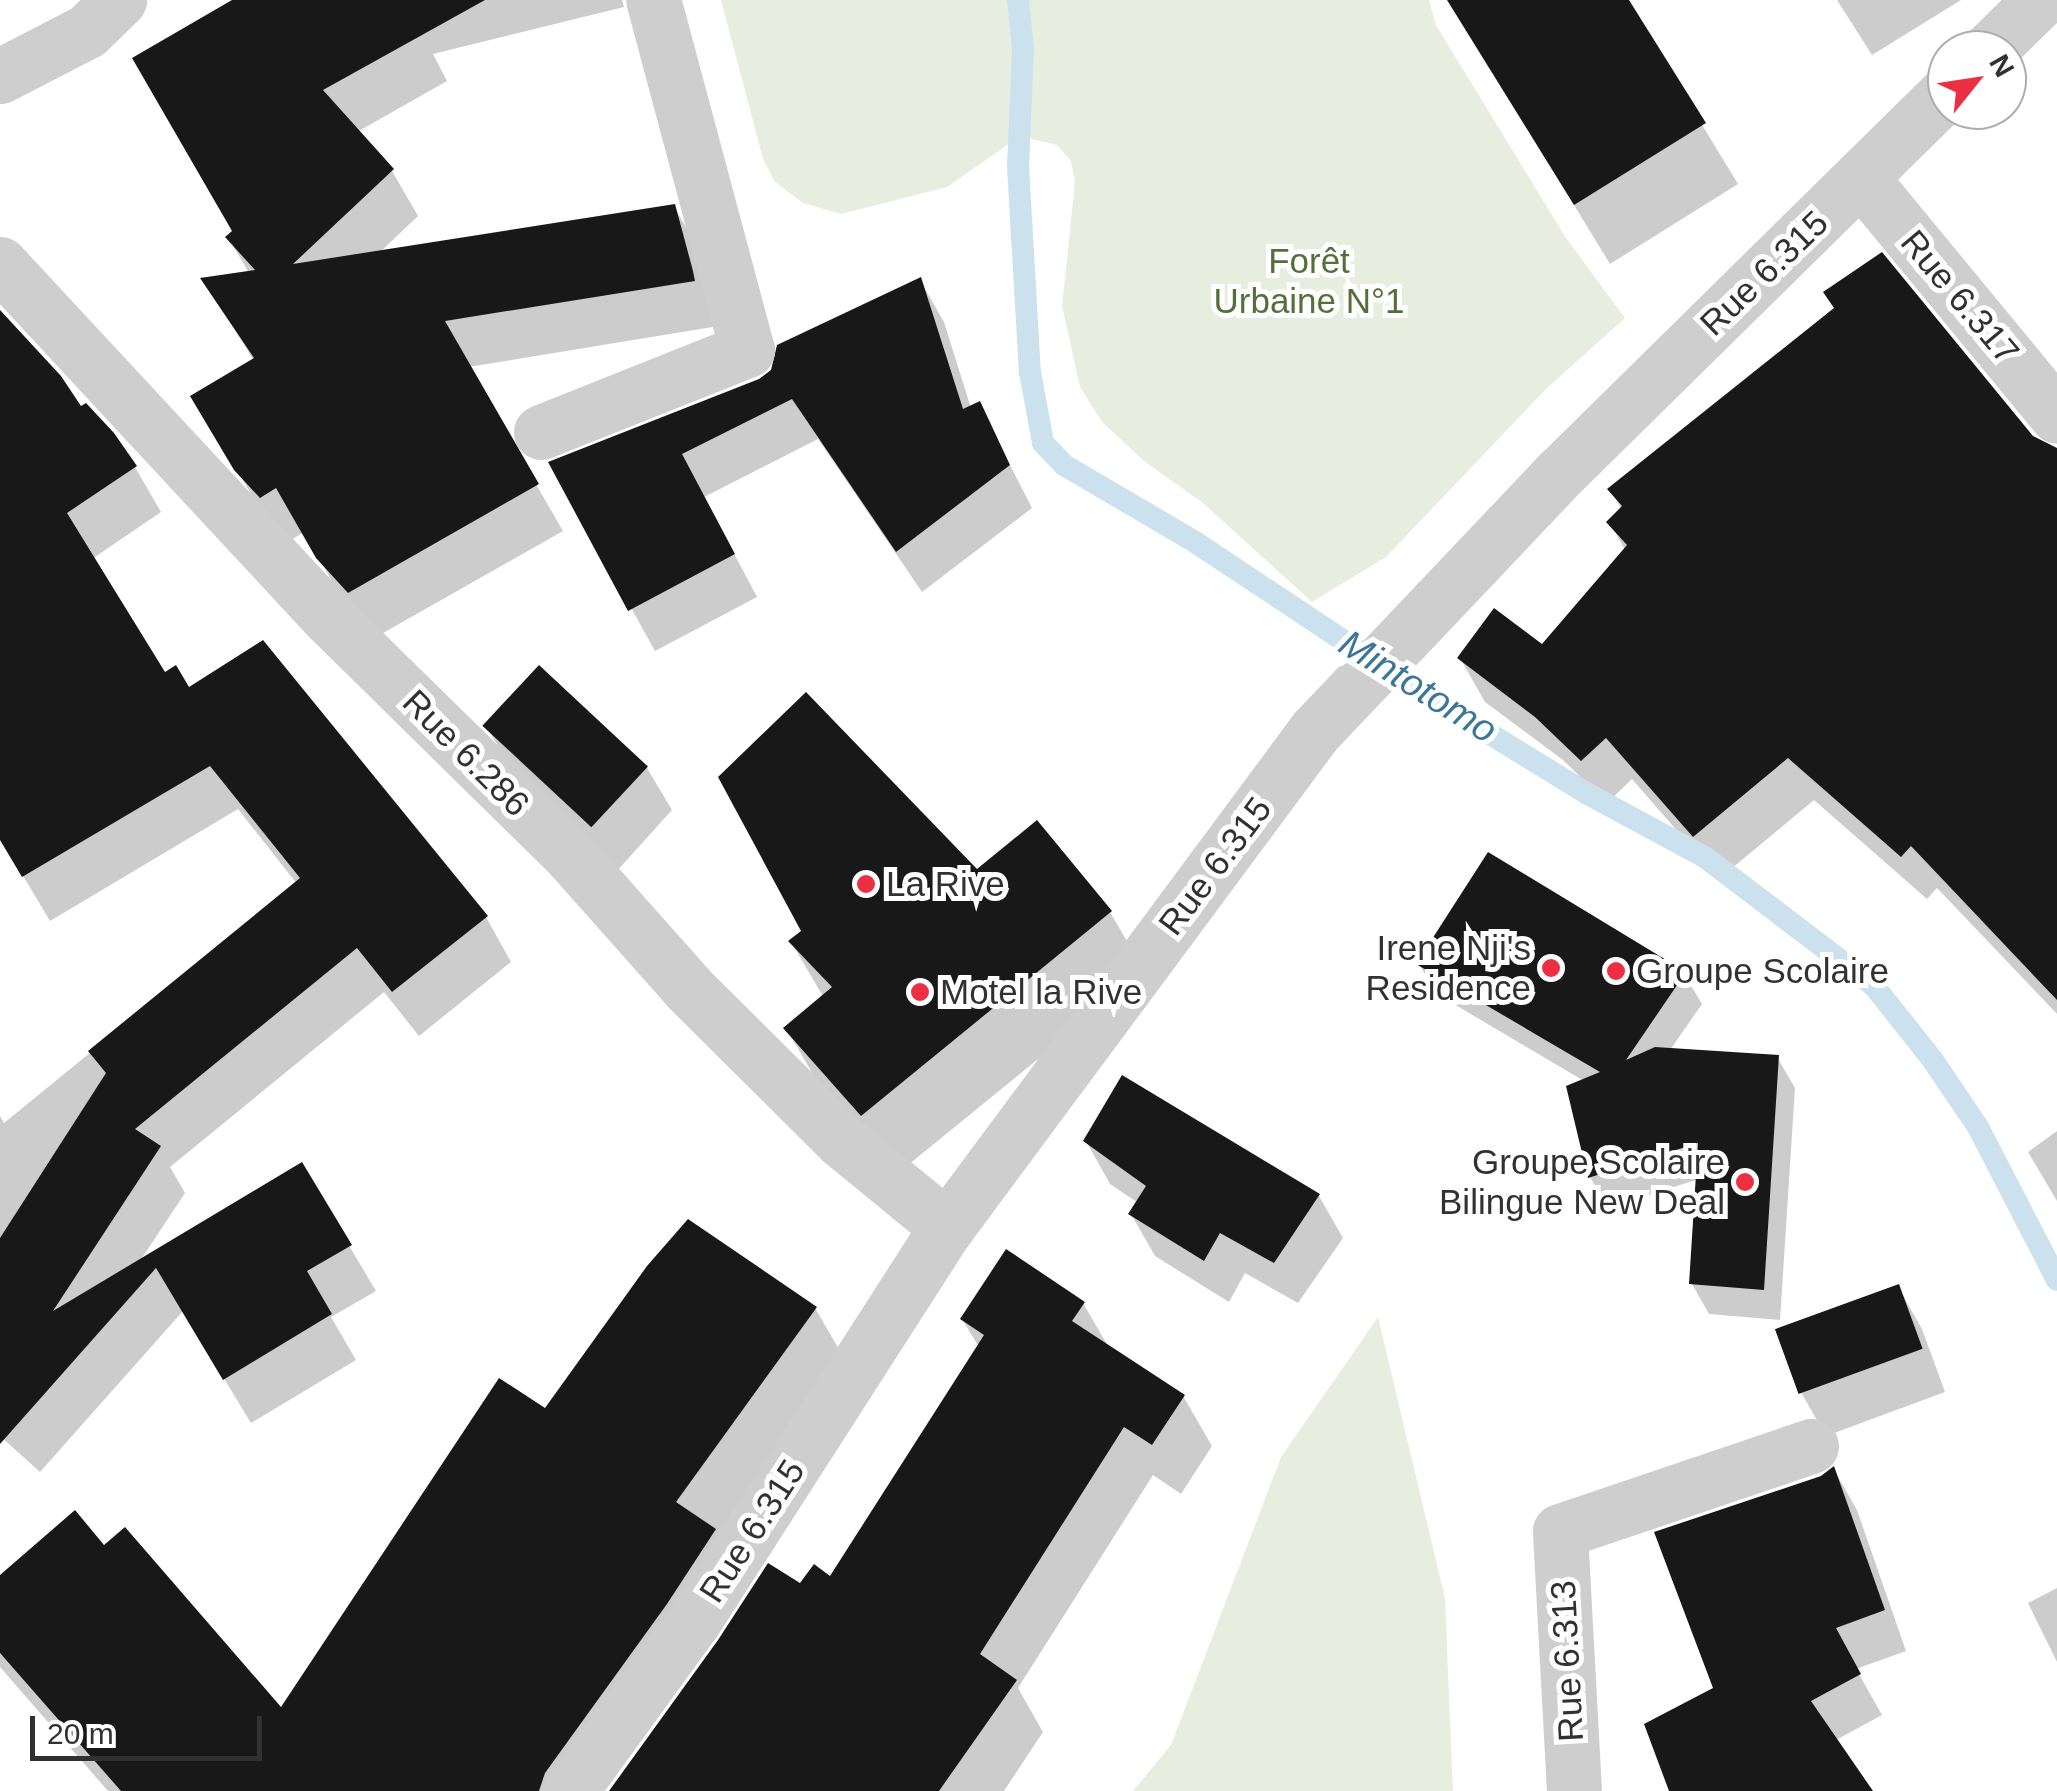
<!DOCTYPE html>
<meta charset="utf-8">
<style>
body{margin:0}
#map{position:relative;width:2057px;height:1791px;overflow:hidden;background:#fff;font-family:Arial,sans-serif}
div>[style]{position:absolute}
.green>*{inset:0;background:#e8eedf}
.shadow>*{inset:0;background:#0003}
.stream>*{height:22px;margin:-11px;padding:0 11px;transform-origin:11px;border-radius:11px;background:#cbe2ee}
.building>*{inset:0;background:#181818;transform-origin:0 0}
.street>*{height:55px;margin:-27.5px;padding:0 27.5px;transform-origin:27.5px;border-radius:27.5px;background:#cecece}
.dots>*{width:28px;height:28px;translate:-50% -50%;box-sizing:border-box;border:5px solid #fff;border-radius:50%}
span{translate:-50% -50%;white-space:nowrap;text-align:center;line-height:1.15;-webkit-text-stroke:10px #fff;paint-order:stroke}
.park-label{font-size:35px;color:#556f3c}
.street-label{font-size:35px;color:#313131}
.poi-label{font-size:35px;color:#313131}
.left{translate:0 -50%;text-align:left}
.right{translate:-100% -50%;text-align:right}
.water-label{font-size:38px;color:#3a7698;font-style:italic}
.north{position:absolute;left:1927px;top:30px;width:100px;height:100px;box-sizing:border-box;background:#fff;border:2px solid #adadad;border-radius:50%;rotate:60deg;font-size:28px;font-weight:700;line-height:40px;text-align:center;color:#313131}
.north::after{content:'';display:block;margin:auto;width:35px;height:45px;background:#ec2f42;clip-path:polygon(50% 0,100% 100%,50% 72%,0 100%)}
.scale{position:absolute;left:30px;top:1716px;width:232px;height:45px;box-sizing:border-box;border:5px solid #313131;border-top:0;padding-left:12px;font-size:30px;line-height:35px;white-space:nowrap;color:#313131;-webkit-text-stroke:8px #fff;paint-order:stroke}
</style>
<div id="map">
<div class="green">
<div style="clip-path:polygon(721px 0,1429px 0,1436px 25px,1566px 238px,1625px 318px,1547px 388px,1386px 557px,1312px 602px,1203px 503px,1144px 461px,1102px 422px,1080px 387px,1062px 306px,1075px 182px,1071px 161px,1057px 145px,1020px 136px,947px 187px,841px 214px,803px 203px,775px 182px,763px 159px)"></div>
<div style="clip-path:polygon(1378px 1317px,1445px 1598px,1453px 1791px,1133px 1791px,1171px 1745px,1281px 1457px)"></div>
</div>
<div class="shadow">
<div style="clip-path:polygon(237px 0,622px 0,624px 7px,433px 54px,447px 81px,357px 132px,392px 171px,418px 216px,379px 253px,674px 207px,701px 252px,719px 326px,468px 367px,563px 531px,376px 637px,345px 604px,304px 532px,288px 542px,264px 516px,194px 397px,254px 361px,204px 280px,249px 273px,228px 237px,235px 231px)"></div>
<div style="clip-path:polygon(1449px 0,1626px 0,1738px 184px,1610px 264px)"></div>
<div style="clip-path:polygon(1837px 0,1961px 0,1872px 55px)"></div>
<div style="clip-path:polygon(920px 280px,944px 322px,971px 408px,979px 405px,1032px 508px,922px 592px,818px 439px,704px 497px,757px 597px,655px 651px,551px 463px,760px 381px)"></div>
<div style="clip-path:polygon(0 340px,81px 410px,135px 467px,161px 512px,92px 559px,164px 676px,486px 917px,511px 962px,419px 1036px,384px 992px,170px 1167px,185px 1193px,140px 1261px,301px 1165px,376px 1291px,331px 1317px,356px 1360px,251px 1423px,183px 1311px,40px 1472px,0 1436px,0 1116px,4px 1123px,297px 884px,238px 809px,50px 921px,0 837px)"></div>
<div style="clip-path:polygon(2031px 438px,2057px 452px,2057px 1014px,1937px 888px,1927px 899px,1814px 800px,1719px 879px,1632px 779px,1607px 803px,1563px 760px,1485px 702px,1460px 658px,1542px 648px,1625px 550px,1610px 523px,1622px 510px,1610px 489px)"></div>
<div style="clip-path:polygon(539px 669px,647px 768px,672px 810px,616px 872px,511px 768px,486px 726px)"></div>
<div style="clip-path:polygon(977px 872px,1110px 912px,1145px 972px,897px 1174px,821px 1088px,786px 1028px,824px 998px,791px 942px)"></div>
<div style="clip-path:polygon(1419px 964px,1684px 974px,1702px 1004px,1670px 1050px,1777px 1057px,1795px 1088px,1780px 1320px,1709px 1314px,1692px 1284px,1699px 1179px,1608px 1208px,1590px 1177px,1569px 1088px,1584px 1081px,1437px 994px)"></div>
<div style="clip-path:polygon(2057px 1131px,2057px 1201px,2028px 1152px)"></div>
<div style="clip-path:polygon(1086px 1141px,1319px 1196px,1343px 1238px,1298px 1303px,1245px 1273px,1229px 1302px,1155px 1256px,1131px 1214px,1138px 1203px,1110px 1184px)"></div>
<div style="clip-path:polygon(1898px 1287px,1922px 1329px,1945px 1392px,1826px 1436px,1802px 1394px)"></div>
<div style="clip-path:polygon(1083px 1303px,1109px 1348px,1183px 1396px,1212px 1446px,1181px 1494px,1153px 1475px,1018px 1688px,1043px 1732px,1004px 1791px,612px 1791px,800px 1587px,831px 1580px,979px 1347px,962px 1319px)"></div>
<div style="clip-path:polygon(815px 1308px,844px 1358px,596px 1791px,108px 1791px,0 1667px,0 1578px,104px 1549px,281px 1711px,546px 1412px)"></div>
<div style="clip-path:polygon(1834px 1470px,1857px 1510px,1906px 1651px,1856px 1669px,1882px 1715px,1836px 1740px,1870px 1791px,1672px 1791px,1716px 1689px,1822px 1478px)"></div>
<div style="clip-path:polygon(2057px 1588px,2057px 1662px,2028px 1603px)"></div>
</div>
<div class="stream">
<div style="left:1018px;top:0;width:48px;rotate:84.1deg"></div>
<div style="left:1023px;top:48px;width:118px;rotate:92.4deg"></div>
<div style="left:1018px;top:166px;width:206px;rotate:86.7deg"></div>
<div style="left:1030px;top:372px;width:72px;rotate:79.6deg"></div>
<div style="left:1043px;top:443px;width:30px;rotate:46deg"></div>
<div style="left:1064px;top:465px;width:152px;rotate:30.4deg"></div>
<div style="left:1195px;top:542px;width:251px;rotate:33.6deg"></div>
<div style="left:1404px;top:681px;width:214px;rotate:31.6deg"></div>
<div style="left:1586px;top:793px;width:136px;rotate:28.4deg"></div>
<div style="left:1706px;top:858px;width:211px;rotate:37.3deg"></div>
<div style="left:1874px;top:986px;width:93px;rotate:51.5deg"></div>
<div style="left:1932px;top:1059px;width:82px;rotate:55.9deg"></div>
<div style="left:1978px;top:1127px;width:172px;rotate:62.7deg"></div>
</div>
<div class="building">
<div style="clip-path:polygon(232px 0,485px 0,323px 90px,394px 169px,293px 264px,675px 204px,693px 271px,695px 281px,445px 321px,539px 484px,348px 593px,316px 558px,276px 488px,260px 498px,234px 470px,190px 396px,254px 358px,200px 278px,255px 270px,225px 237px,232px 231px,132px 58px)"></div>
<div style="clip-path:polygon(1447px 0,1629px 0,1706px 123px,1574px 205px)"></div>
<div style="clip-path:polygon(1882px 252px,2033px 436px,2057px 448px,2057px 1000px,1911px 846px,1901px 857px,1788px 758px,1693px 837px,1606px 738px,1581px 761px,1535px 717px,1457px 658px,1494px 608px,1542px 644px,1627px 545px,1606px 522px,1622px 506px,1607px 489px,1834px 308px,1823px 292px)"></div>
<div style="clip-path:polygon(921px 277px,963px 409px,980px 401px,1010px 465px,896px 552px,792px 399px,682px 454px,735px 554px,628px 611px,548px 462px,759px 379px,771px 370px,777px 345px)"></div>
<div style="clip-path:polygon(0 310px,61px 376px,81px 406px,86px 403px,114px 433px,137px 466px,67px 513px,165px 672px,176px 665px,189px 687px,263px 640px,488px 916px,392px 992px,357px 948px,135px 1129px,161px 1146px,53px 1311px,302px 1162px,352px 1245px,307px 1271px,332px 1314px,223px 1380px,156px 1268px,0 1444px,0 1238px,106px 1073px,88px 1051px,300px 878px,210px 766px,22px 877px,0 840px)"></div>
<div style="left:539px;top:665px;width:149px;height:83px;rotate:43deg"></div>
<div style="clip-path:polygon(806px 692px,977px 869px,1037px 820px,1112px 911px,861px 1116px,783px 1028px,832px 987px,788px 941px,801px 931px,718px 777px)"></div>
<div style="clip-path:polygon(1488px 852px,1686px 972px,1626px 1060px,1655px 1047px,1779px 1055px,1764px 1290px,1689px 1284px,1698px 1143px,1588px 1178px,1566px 1086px,1600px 1072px,1416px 964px)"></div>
<div style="clip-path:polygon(1122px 1075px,1320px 1194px,1274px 1263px,1220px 1233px,1204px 1261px,1128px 1214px,1146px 1186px,1083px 1141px)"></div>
<div style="clip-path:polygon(688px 1219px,817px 1307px,676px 1502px,716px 1529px,667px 1604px,545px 1773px,539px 1791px,121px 1791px,0 1653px,0 1575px,75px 1510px,104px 1545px,125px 1527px,281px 1707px,499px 1378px,545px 1408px,647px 1266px)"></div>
<div style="clip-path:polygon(1006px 1249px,1085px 1302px,1072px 1321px,1185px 1395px,1152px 1445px,1124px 1427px,980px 1654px,1017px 1680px,939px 1791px,609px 1791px,718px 1640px,768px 1563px,800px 1583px,814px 1564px,830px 1576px,984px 1335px,960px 1319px)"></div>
<div style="left:1899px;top:1284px;width:69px;height:132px;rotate:70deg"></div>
<div style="clip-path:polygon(1834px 1466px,1885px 1610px,1836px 1628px,1861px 1674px,1811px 1701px,1873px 1791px,1669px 1791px,1644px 1724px,1713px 1688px,1654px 1532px,1821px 1476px)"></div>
</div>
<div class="street">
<div style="left:1989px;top:50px;width:71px;rotate:-44.4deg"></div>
<div style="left:0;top:76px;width:98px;rotate:-27.3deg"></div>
<div style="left:87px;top:31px;width:45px;rotate:-44.1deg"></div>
<div style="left:1861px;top:178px;width:308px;rotate:50.5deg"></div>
<div style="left:0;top:264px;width:482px;rotate:47.1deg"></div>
<div style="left:328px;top:617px;width:341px;rotate:44.5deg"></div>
<div style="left:571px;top:856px;width:176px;rotate:48.4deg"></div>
<div style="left:688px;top:988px;width:217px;rotate:44.8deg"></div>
<div style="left:842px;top:1141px;width:136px;rotate:39.3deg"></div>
<div style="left:541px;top:432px;width:222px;rotate:-21.7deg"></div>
<div style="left:747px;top:350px;width:362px;rotate:-105deg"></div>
<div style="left:570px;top:1791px;width:209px;rotate:-54deg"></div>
<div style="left:693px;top:1622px;width:470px;rotate:-57.3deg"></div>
<div style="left:947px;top:1227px;width:618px;rotate:-53.43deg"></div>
<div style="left:1315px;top:731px;width:357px;rotate:-46.5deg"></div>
<div style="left:1561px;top:472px;width:542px;rotate:-44.55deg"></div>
<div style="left:1574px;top:1791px;width:260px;rotate:-93.1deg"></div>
<div style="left:1560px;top:1531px;width:265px;rotate:-18.7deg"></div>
</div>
<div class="dots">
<div style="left:866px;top:884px;background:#ec2f42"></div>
<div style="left:1551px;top:968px;background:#ec2f42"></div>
<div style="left:1616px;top:971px;background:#ec2f42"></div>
<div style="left:920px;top:992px;background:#ec2f42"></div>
<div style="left:1745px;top:1182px;background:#ec2f42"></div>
</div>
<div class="park-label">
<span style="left:1309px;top:281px">Forêt<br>Urbaine N°1</span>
</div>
<div class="street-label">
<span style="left:1764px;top:273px;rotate:-44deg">Rue 6.315</span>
<span style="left:1960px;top:297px;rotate:50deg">Rue 6.317</span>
<span style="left:466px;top:753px;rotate:45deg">Rue 6.286</span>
<span style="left:1215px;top:866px;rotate:-53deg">Rue 6.315</span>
<span style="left:752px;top:1531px;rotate:-57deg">Rue 6.315</span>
<span style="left:1567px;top:1661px;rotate:-93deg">Rue 6.313</span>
</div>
<div class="poi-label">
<span class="left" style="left:886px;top:884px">La Rive</span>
<span class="right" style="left:1531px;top:968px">Irene Nji's<br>Residence</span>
<span class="left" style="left:1636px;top:971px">Groupe Scolaire</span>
<span class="left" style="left:940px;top:992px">Motel la Rive</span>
<span class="right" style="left:1725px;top:1182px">Groupe Scolaire<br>Bilingue New Deal</span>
</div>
<div class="water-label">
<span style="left:1418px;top:687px;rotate:32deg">Mintotomo</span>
</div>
<div class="north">N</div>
<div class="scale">20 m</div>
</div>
